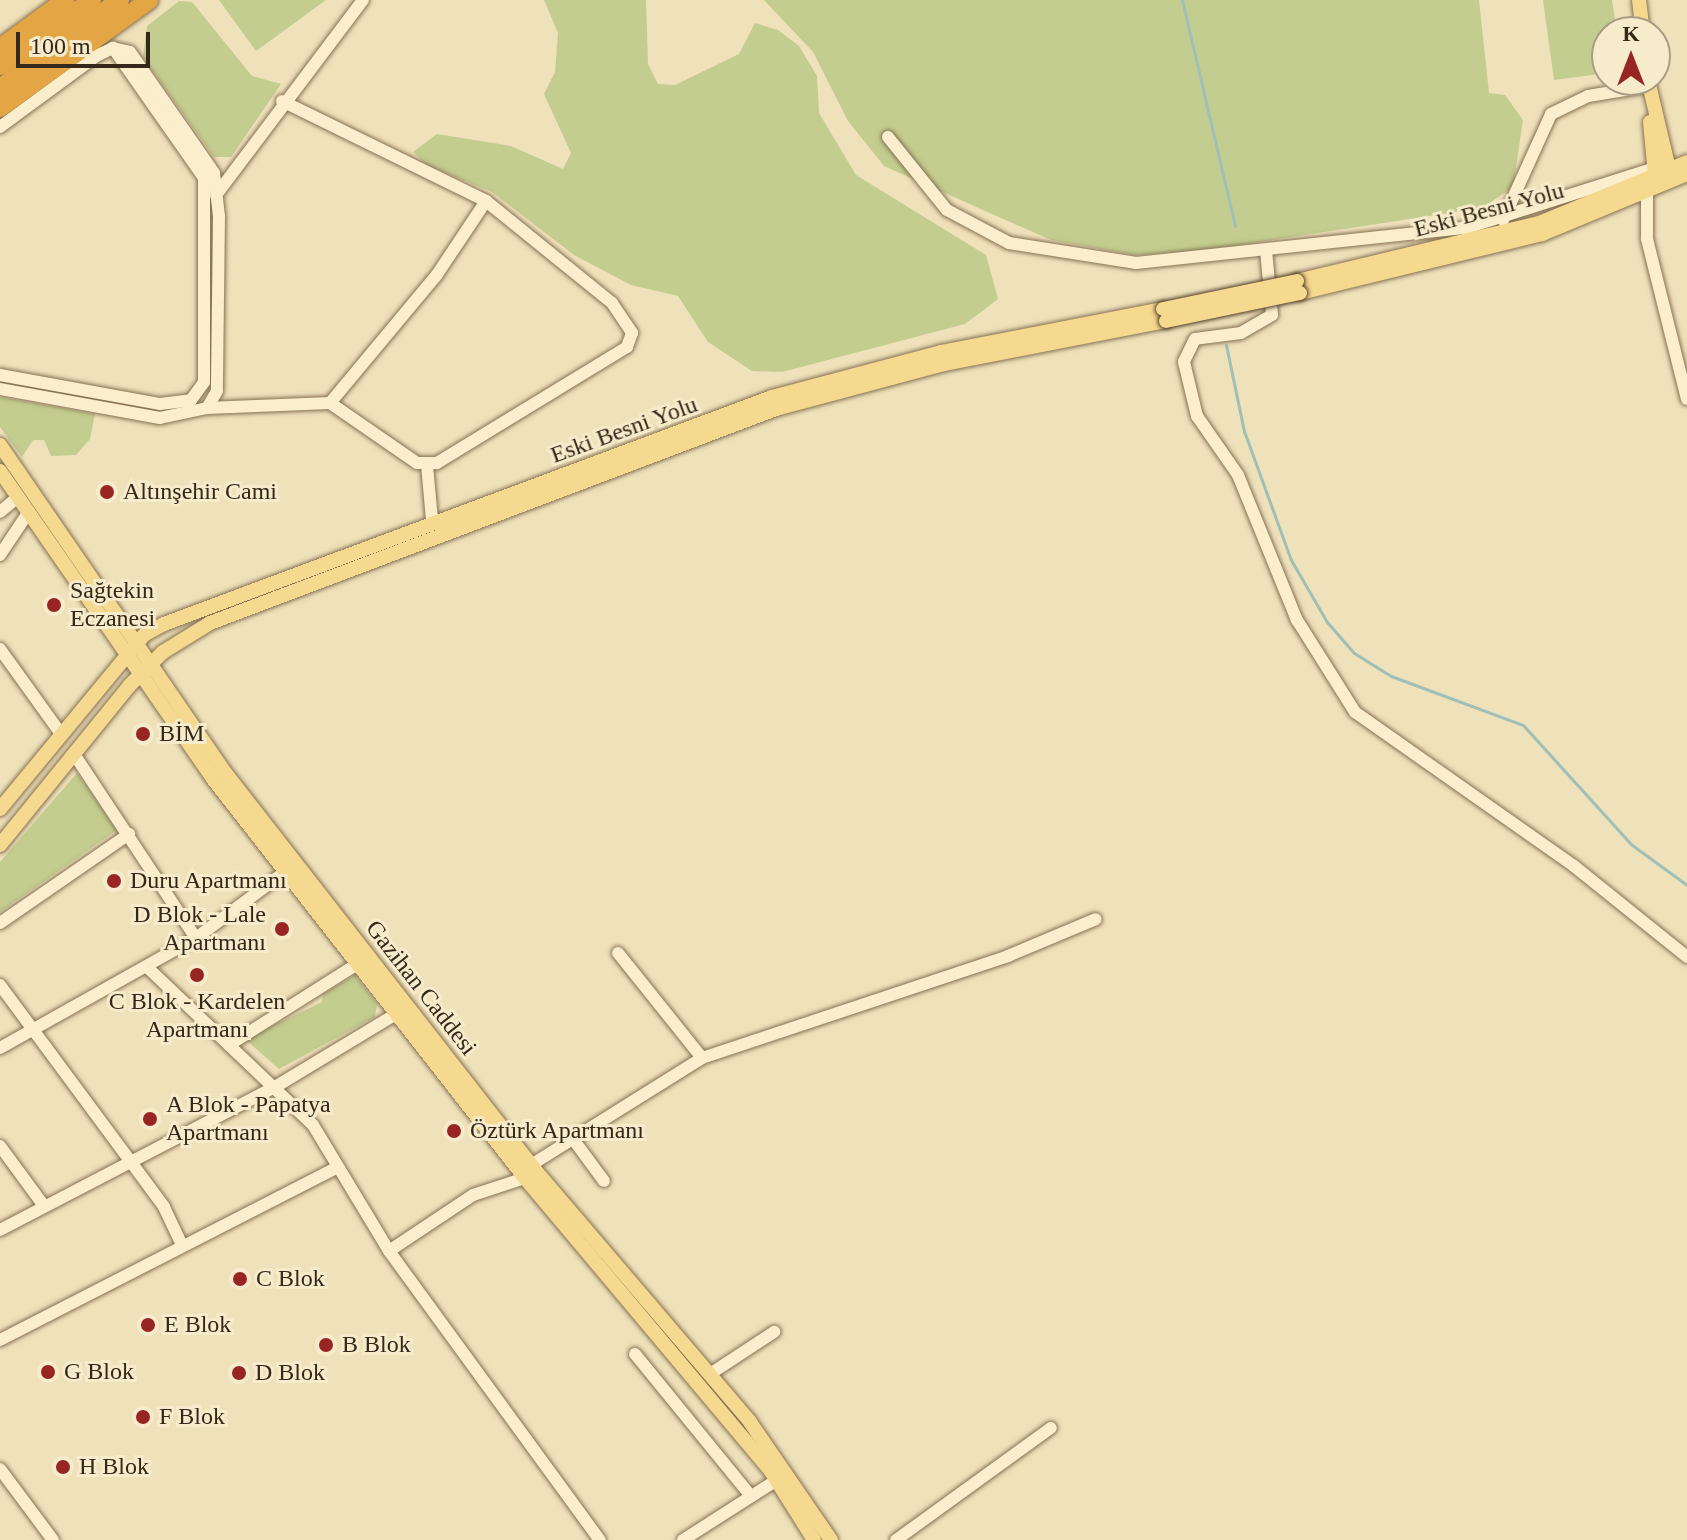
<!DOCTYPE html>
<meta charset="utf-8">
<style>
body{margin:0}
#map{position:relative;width:1687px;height:1540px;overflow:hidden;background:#efe1ba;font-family:Georgia,serif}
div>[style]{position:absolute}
.green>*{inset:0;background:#c3cd8f}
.stream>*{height:3px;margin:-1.5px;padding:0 1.5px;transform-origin:1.5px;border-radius:1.5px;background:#9fbfb7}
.roads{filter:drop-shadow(0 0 2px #867154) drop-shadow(0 0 2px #867154)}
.minor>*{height:12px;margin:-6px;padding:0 6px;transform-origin:6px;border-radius:6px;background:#faeecd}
.major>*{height:14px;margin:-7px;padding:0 7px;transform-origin:7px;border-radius:7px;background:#f5d98f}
.highway>*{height:18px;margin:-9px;padding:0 9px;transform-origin:9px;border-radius:9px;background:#e4a545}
.bridges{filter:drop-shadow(0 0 2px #533e29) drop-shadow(0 0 2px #533e29)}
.major-bridge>*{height:14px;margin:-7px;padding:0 7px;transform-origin:7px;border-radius:7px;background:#f5d98f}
.dots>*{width:22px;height:22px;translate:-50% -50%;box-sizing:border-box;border:4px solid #f6ebca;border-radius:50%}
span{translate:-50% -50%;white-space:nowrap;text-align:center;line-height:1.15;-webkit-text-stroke:6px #f6ebca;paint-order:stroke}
.street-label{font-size:24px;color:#34281a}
.poi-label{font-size:24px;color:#34281a}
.left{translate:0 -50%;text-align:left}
.right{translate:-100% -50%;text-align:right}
.north{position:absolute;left:1591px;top:16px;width:80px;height:80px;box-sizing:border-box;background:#f6ebca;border:2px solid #a89d84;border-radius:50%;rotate:0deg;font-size:22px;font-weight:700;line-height:32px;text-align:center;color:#34281a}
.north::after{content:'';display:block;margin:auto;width:28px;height:36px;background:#972622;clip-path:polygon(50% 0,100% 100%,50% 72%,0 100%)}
.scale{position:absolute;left:16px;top:32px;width:134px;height:36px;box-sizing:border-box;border:4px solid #34281a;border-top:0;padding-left:10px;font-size:24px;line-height:28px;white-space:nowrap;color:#34281a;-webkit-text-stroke:6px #f6ebca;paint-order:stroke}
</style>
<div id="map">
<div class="green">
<div style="clip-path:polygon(219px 0,326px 0,256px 51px)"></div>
<div style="clip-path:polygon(544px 0,646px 0,648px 64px,658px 84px,675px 85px,739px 54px,755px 23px,778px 30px,799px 46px,817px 76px,819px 113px,856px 175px,986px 255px,998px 299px,965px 324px,782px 372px,752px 371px,708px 342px,678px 296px,631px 285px,574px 255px,492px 192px,427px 165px,413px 152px,437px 134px,511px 146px,563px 169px,571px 153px,544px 94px,555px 72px,558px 33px)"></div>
<div style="clip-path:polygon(764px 0,1479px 0,1489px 93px,1505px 95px,1523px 120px,1513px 187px,1482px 208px,1212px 249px,1135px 255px,1051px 240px,884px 166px,848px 121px,813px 52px)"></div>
<div style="clip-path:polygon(1543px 0,1612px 0,1617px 32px,1607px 32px,1607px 73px,1554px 80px)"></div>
<div style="clip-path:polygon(179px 1px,192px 2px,252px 76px,281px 84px,231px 157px,214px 157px,143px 57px,147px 26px)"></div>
<div style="clip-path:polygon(0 397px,95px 414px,90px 439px,76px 455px,51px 456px,44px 440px,33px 440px,22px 457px,0 427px)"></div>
<div style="clip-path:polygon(77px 773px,117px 830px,0 912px,0 862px)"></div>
<div style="clip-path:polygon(355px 975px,377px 1004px,375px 1017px,279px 1069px,245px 1039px,322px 1002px,323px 994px)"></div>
</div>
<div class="stream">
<div style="left:1182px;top:0;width:232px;rotate:76.8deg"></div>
<div style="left:1226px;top:345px;width:88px;rotate:78.2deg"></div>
<div style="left:1244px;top:431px;width:137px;rotate:70deg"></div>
<div style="left:1291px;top:560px;width:72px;rotate:59.9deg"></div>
<div style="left:1327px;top:622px;width:41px;rotate:48.9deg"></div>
<div style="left:1354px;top:653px;width:44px;rotate:31.9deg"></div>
<div style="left:1391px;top:676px;width:141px;rotate:20.4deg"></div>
<div style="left:1523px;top:725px;width:162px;rotate:47.8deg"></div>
<div style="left:1632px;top:845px;width:68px;rotate:36deg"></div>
</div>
<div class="roads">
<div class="minor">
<div style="left:282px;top:101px;width:227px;rotate:26.1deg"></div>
<div style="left:486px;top:201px;width:162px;rotate:39deg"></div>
<div style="left:612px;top:303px;width:36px;rotate:56deg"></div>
<div style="left:632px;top:333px;width:15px;rotate:110deg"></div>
<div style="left:627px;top:347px;width:223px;rotate:148.6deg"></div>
<div style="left:437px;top:463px;width:20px;rotate:180deg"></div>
<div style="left:417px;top:463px;width:106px;rotate:-145.4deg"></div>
<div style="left:0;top:127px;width:122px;rotate:-36.3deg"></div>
<div style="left:98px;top:55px;width:17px;rotate:-25deg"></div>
<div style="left:113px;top:48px;width:17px;rotate:13deg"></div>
<div style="left:130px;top:52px;width:147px;rotate:55.2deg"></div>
<div style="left:214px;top:173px;width:43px;rotate:83.4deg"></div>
<div style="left:219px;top:216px;width:175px;rotate:90.7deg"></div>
<div style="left:217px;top:391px;width:20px;rotate:120deg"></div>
<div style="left:207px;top:408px;width:48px;rotate:168deg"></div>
<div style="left:160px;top:418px;width:163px;rotate:-169.7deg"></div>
<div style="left:888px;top:137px;width:94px;rotate:51.1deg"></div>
<div style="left:947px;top:210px;width:70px;rotate:28deg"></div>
<div style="left:1009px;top:243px;width:129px;rotate:8.9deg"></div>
<div style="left:1136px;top:263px;width:332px;rotate:-6.1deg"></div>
<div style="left:1466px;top:228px;width:195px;rotate:-17.6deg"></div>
<div style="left:1647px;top:193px;width:46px;rotate:90deg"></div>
<div style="left:1647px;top:239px;width:165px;rotate:76deg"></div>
<div style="left:216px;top:195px;width:244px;rotate:-53deg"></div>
<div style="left:1503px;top:220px;width:116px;rotate:-65.6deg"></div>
<div style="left:1551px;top:114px;width:41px;rotate:-25.9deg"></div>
<div style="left:1588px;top:96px;width:62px;rotate:-9.3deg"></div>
<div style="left:1266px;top:250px;width:65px;rotate:84.7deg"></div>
<div style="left:1272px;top:315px;width:36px;rotate:150deg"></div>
<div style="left:1241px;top:333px;width:46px;rotate:172.6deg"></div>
<div style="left:1195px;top:339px;width:25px;rotate:116deg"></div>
<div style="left:1184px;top:362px;width:56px;rotate:76.5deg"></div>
<div style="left:1197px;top:416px;width:72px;rotate:55.2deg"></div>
<div style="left:1238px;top:475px;width:157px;rotate:67.9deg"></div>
<div style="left:1297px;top:620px;width:109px;rotate:57.8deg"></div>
<div style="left:1355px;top:712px;width:268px;rotate:35.1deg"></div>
<div style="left:1574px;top:866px;width:145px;rotate:38.8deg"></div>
<div style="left:0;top:375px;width:163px;rotate:10.3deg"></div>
<div style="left:160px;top:404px;width:31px;rotate:-7deg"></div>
<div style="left:191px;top:400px;width:22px;rotate:-54deg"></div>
<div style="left:204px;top:382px;width:204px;rotate:-90deg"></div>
<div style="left:204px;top:178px;width:159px;rotate:-125deg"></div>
<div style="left:207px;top:408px;width:123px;rotate:-2.3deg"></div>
<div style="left:330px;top:403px;width:165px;rotate:-50.2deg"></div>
<div style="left:436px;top:276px;width:90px;rotate:-56.3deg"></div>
<div style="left:427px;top:465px;width:55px;rotate:84.8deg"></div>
<div style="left:0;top:512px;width:23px;rotate:-40deg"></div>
<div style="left:0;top:555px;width:50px;rotate:-56.3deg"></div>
<div style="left:0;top:649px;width:105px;rotate:54.3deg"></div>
<div style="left:74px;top:754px;width:221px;rotate:56.5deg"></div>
<div style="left:0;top:923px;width:157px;rotate:-34.6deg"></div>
<div style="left:618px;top:953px;width:134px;rotate:51.3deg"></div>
<div style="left:147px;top:967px;width:229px;rotate:43.6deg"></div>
<div style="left:313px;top:1125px;width:147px;rotate:58.9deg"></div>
<div style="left:389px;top:1251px;width:358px;rotate:53.9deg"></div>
<div style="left:0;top:985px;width:276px;rotate:53.5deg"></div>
<div style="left:164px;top:1207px;width:42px;rotate:64.7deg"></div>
<div style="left:229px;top:1045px;width:151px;rotate:-32.3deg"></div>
<div style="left:0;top:1048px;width:225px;rotate:-29.3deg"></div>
<div style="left:196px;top:938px;width:111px;rotate:-36.6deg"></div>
<div style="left:570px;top:1135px;width:57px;rotate:53.5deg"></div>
<div style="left:0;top:1146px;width:74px;rotate:53.7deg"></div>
<div style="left:531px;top:1165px;width:202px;rotate:-32deg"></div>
<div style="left:702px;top:1058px;width:323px;rotate:-18.4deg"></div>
<div style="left:1008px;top:956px;width:95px;rotate:-22.8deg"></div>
<div style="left:0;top:1230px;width:310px;rotate:-27.5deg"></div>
<div style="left:275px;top:1087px;width:141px;rotate:-31.1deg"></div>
<div style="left:389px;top:1251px;width:101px;rotate:-33.7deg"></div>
<div style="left:473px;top:1195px;width:55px;rotate:-18.1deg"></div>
<div style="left:0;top:1340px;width:375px;rotate:-27.1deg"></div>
<div style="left:635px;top:1354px;width:183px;rotate:50.8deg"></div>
<div style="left:710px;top:1374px;width:77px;rotate:-33.3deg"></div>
<div style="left:0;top:1469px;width:89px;rotate:53.3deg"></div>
<div style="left:683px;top:1540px;width:112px;rotate:-32.6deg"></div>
<div style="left:896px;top:1540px;width:191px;rotate:-35.9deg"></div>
</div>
<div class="major">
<div style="left:1639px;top:0;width:32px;rotate:83deg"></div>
<div style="left:1648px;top:80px;width:100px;rotate:76.7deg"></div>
<div style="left:1650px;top:122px;width:63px;rotate:84.6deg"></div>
<div style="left:1297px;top:281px;width:249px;rotate:-13.5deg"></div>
<div style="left:1539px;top:223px;width:160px;rotate:-22.4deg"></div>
<div style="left:1300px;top:293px;width:249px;rotate:-13.7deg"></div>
<div style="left:1542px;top:234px;width:157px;rotate:-22.5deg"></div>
<div style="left:0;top:445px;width:396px;rotate:55.5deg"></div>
<div style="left:224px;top:771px;width:507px;rotate:52.05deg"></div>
<div style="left:536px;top:1171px;width:330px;rotate:49.5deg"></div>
<div style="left:750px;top:1422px;width:143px;rotate:55.5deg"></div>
<div style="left:0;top:471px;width:374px;rotate:55.3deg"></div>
<div style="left:213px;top:779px;width:507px;rotate:51.98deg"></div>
<div style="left:525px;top:1178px;width:381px;rotate:50deg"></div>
<div style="left:770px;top:1470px;width:83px;rotate:57.8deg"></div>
<div style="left:0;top:809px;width:226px;rotate:-50.4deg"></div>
<div style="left:144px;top:635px;width:23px;rotate:-29deg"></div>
<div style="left:164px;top:624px;width:649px;rotate:-20.47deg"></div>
<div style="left:772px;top:397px;width:175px;rotate:-14.9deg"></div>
<div style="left:941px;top:352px;width:226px;rotate:-11deg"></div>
<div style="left:0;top:845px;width:205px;rotate:-50.9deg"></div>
<div style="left:129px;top:686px;width:48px;rotate:-45deg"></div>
<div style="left:163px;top:652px;width:55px;rotate:-31.7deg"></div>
<div style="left:210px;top:623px;width:605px;rotate:-20.71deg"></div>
<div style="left:776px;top:409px;width:174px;rotate:-15deg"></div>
<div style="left:944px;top:364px;width:226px;rotate:-11deg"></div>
</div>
<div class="highway">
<div style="left:0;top:48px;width:81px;rotate:-36.4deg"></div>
<div style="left:0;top:66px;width:113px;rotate:-35.7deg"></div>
<div style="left:0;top:88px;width:149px;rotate:-36.3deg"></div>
<div style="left:0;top:108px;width:184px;rotate:-35.9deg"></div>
</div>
</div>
<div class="bridges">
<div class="major-bridge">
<div style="left:1163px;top:309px;width:137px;rotate:-11.8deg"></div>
<div style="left:1166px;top:321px;width:137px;rotate:-11.8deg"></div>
</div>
</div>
<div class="dots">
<div style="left:107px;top:492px;background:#972622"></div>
<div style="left:54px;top:605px;background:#972622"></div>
<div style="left:143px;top:734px;background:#972622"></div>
<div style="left:114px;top:881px;background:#972622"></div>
<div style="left:282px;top:929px;background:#972622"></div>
<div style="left:197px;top:975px;background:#972622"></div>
<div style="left:150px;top:1119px;background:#972622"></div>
<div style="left:454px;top:1131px;background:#972622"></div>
<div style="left:240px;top:1279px;background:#972622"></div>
<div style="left:148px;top:1325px;background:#972622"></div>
<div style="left:326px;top:1345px;background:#972622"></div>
<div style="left:48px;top:1372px;background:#972622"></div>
<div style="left:239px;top:1373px;background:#972622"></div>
<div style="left:143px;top:1417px;background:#972622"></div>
<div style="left:63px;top:1467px;background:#972622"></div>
</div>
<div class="street-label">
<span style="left:1489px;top:210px;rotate:-15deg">Eski Besni Yolu</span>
<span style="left:624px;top:430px;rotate:-20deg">Eski Besni Yolu</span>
<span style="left:421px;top:988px;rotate:52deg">Gazihan Caddesi</span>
</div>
<div class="poi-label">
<span class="left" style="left:123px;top:492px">Altınşehir Cami</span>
<span class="left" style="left:70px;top:605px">Sağtekin<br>Eczanesi</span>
<span class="left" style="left:159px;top:734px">BİM</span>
<span class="left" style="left:130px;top:881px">Duru Apartmanı</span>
<span class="right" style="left:266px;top:929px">D Blok - Lale<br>Apartmanı</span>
<span style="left:197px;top:1016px">C Blok - Kardelen<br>Apartmanı</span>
<span class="left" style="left:166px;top:1119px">A Blok - Papatya<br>Apartmanı</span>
<span class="left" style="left:470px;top:1131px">Öztürk Apartmanı</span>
<span class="left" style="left:256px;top:1279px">C Blok</span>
<span class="left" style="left:164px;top:1325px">E Blok</span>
<span class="left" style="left:342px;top:1345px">B Blok</span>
<span class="left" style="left:64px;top:1372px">G Blok</span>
<span class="left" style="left:255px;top:1373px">D Blok</span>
<span class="left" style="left:159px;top:1417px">F Blok</span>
<span class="left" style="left:79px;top:1467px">H Blok</span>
</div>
<div class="north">K</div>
<div class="scale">100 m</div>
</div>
